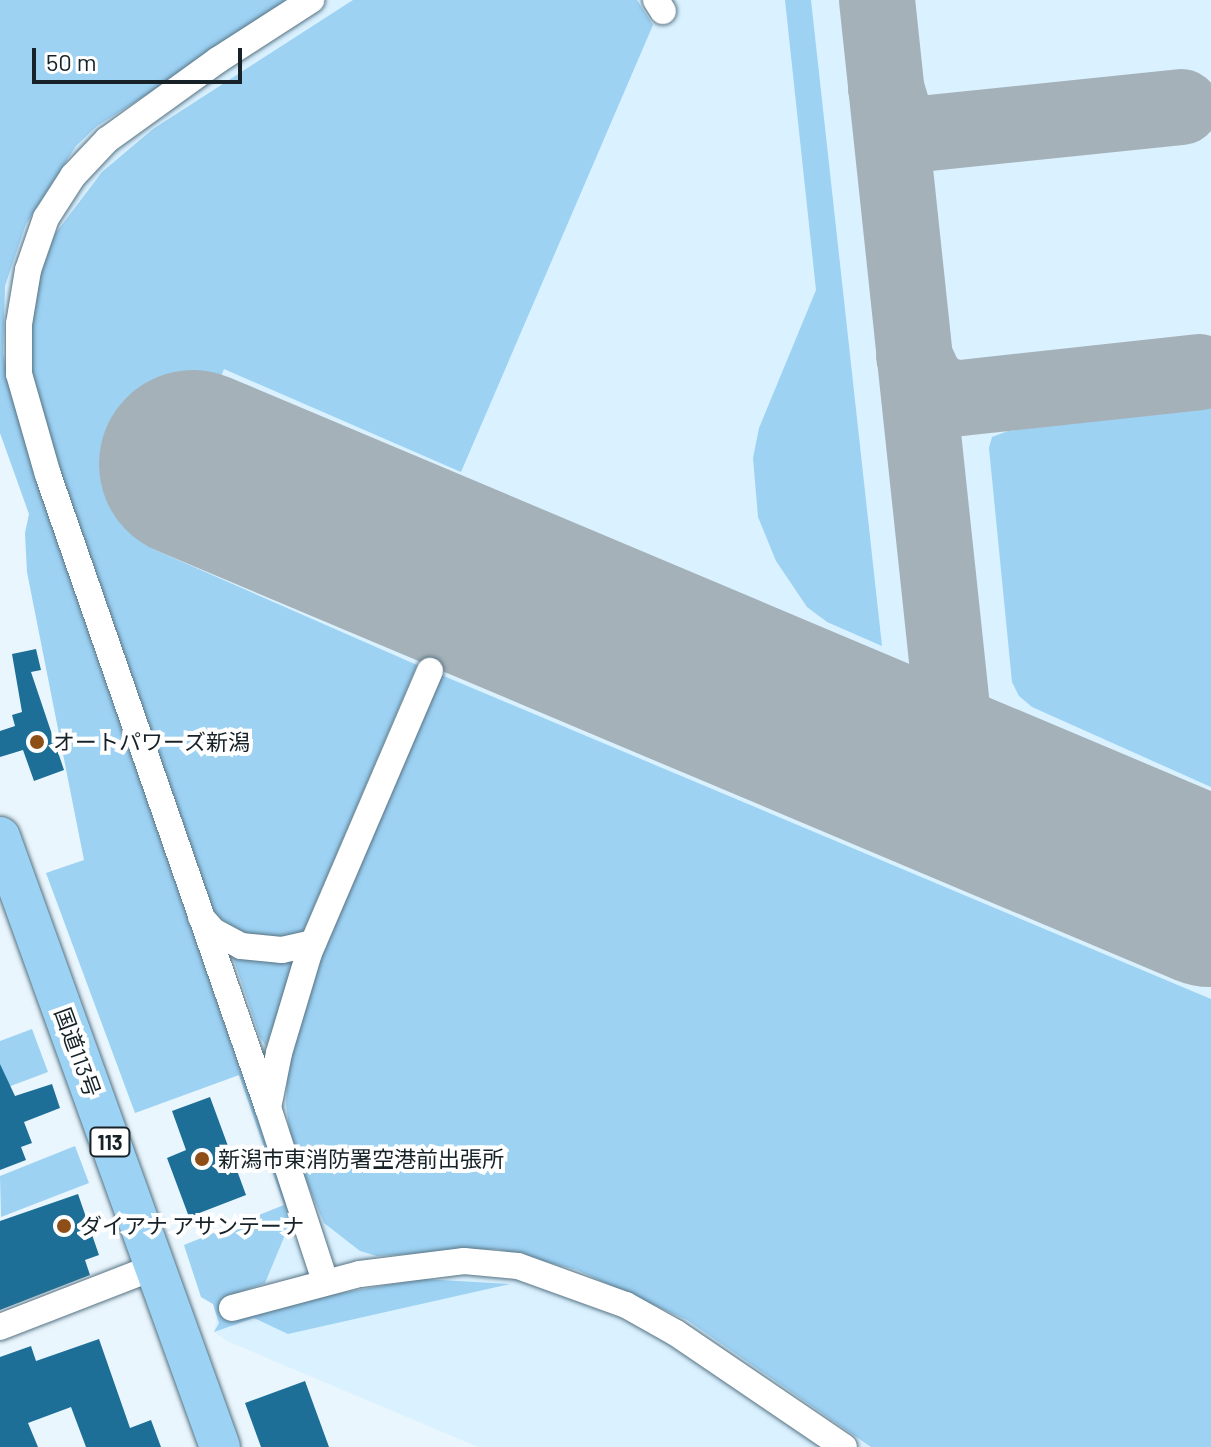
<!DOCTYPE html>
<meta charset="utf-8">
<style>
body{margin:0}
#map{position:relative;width:1211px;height:1447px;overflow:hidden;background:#eaf6fd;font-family:Barlow,"Noto Sans JP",sans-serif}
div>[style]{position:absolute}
.built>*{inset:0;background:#daf1ff}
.green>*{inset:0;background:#9dd2f3}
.taxiway>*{height:76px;margin:-38px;padding:0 38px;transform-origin:38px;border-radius:38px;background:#a5b1b8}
.runway>*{height:188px;margin:-94px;padding:0 94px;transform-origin:94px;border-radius:94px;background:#a5b1b8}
.building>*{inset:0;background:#1e6f97}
.roads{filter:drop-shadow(0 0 2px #567282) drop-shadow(0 0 2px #567282)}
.minor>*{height:26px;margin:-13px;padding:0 13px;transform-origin:13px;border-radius:13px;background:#fff}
.highway>*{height:40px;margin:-20px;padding:0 20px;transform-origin:20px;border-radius:20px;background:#9cd3f5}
.dots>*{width:22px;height:22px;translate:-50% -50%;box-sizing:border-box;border:4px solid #fff;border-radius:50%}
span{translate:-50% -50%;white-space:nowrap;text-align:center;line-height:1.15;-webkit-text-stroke:8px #fff;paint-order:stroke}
.shield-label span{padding:2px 6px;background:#fff;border:2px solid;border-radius:6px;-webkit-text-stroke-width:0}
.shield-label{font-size:20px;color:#162228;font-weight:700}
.poi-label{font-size:22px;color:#162228}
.left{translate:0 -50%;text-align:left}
.street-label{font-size:22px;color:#162228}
.scale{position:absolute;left:32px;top:48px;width:210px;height:36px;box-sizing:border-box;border:4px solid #162228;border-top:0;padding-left:10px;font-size:24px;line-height:28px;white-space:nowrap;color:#162228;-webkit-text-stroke:6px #fff;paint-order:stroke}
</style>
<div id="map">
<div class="built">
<div style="clip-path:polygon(0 0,1211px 0,1211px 1447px,478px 1447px,227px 1341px,214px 1332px,217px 1316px,213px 1304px,201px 1297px,184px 1245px,284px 1205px,239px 1075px,135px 1113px,46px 873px,84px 860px,27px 572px,25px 533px,29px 514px,0 433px)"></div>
</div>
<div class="green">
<div style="clip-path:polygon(0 0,298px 0,97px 126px,76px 146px,26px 224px,5px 286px,3px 354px,34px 474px,295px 1211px,265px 1283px,226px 1297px,233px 1318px,271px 1305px,422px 1279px,510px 1284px,288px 1334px,254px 1318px,214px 1332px,219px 1323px,213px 1304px,201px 1297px,184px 1245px,284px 1205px,239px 1075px,135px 1113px,46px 873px,84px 860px,27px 572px,25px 533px,29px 514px,0 433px)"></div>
<div style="clip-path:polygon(353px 0,637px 0,653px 25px,461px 472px,224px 369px,153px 549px,417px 665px,301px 937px,280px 939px,244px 934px,216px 916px,202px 900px,45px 426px,33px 384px,30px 335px,40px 276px,55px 234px,102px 172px,153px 129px)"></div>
<div style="clip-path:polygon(785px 0,811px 0,882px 646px,827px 622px,807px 607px,776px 561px,758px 517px,753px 458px,759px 428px,816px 290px)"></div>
<div style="clip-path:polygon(1211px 406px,1211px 787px,1032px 707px,1019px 696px,1012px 682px,989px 448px,992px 437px,1008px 431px)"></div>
<div style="clip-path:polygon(439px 674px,1211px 999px,1211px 1447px,871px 1447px,687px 1320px,577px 1270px,497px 1249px,377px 1256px,360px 1251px,324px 1223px,292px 1148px,286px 1105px,288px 1060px,322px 951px)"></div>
<div style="clip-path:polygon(231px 951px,265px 961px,299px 959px,266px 1046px,260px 1037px)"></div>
<div style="clip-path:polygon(32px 1029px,48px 1072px,0 1090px,0 1041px)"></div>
<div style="clip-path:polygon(75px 1146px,89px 1183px,1px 1217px,0 1176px)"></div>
</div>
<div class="taxiway">
<div style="left:877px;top:0;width:749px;rotate:83.95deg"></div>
<div style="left:956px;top:745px;width:24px;rotate:68deg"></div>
<div style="left:965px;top:767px;width:17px;rotate:54deg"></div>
<div style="left:975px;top:781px;width:91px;rotate:31.9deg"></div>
<div style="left:886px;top:88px;width:28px;rotate:73deg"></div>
<div style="left:894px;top:115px;width:17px;rotate:50deg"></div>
<div style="left:905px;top:128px;width:16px;rotate:22deg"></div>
<div style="left:920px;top:134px;width:263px;rotate:-5.9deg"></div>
<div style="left:914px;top:356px;width:33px;rotate:65deg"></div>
<div style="left:928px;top:386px;width:27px;rotate:28deg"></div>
<div style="left:952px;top:399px;width:249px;rotate:-6.2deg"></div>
</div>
<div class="runway">
<div style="left:193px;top:464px;width:1105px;rotate:22.85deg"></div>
</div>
<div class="building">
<div style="clip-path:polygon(36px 649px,41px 670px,31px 672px,64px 770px,34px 781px,23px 750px,0 757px,0 731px,15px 726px,12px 715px,22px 712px,12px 654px)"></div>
<div style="clip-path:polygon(0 1064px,15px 1096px,52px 1084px,60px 1108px,24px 1122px,32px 1143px,21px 1147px,26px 1160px,0 1170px)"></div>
<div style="clip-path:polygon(210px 1097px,246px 1195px,189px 1217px,167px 1158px,186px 1150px,172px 1111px)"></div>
<div style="clip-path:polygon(78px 1194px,99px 1255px,85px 1260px,90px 1275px,0 1310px,0 1221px)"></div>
<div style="clip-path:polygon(99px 1339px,130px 1428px,151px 1420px,161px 1447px,86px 1447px,71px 1407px,28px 1423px,38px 1447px,0 1447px,0 1357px,31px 1346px,36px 1361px)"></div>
<div style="clip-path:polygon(305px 1381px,329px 1447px,261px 1447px,245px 1403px)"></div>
</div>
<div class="roads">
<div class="minor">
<div style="left:656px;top:0;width:13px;rotate:58deg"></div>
<div style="left:201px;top:917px;width:18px;rotate:49deg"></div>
<div style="left:213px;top:931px;width:32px;rotate:28deg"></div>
<div style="left:241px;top:946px;width:41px;rotate:5.6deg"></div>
<div style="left:282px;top:950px;width:32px;rotate:-13deg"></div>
<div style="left:268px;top:1108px;width:670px;rotate:-109.16deg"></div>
<div style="left:48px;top:475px;width:105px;rotate:-106deg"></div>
<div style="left:19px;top:374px;width:50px;rotate:-90deg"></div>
<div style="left:19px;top:324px;width:55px;rotate:-80.5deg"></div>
<div style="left:28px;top:270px;width:55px;rotate:-70.9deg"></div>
<div style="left:46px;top:218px;width:50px;rotate:-57.3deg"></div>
<div style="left:73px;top:176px;width:50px;rotate:-46.6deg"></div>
<div style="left:107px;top:140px;width:137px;rotate:-35.8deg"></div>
<div style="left:218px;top:60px;width:111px;rotate:-32.8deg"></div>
<div style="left:325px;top:1281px;width:182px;rotate:-108.2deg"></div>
<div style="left:268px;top:1108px;width:56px;rotate:-78.7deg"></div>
<div style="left:279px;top:1053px;width:104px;rotate:-73.3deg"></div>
<div style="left:309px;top:953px;width:307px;rotate:-66.8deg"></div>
<div style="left:232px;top:1308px;width:132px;rotate:-14.9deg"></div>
<div style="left:360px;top:1274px;width:105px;rotate:-7.1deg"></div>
<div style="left:464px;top:1261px;width:54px;rotate:5.3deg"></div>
<div style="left:518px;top:1266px;width:115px;rotate:19.9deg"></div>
<div style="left:626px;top:1305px;width:57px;rotate:29.2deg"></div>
<div style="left:676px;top:1333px;width:203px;rotate:34.2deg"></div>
<div style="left:0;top:1327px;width:166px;rotate:-21.2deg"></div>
</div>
<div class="highway">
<div style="left:0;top:837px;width:648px;rotate:70.17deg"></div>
</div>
</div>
<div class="dots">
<div style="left:37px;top:742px;background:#8e4e17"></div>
<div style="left:202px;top:1159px;background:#8e4e17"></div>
<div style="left:64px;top:1226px;background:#8e4e17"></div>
</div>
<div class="shield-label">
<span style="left:110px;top:1142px">113</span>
</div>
<div class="poi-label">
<span class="left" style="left:53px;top:742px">オートパワーズ新潟</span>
<span class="left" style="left:218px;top:1159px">新潟市東消防署空港前出張所</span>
<span class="left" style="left:80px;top:1226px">ダイアナ アサンテーナ</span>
</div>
<div class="street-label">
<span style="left:78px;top:1052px;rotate:70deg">国道113号</span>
</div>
<div class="scale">50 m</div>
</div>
